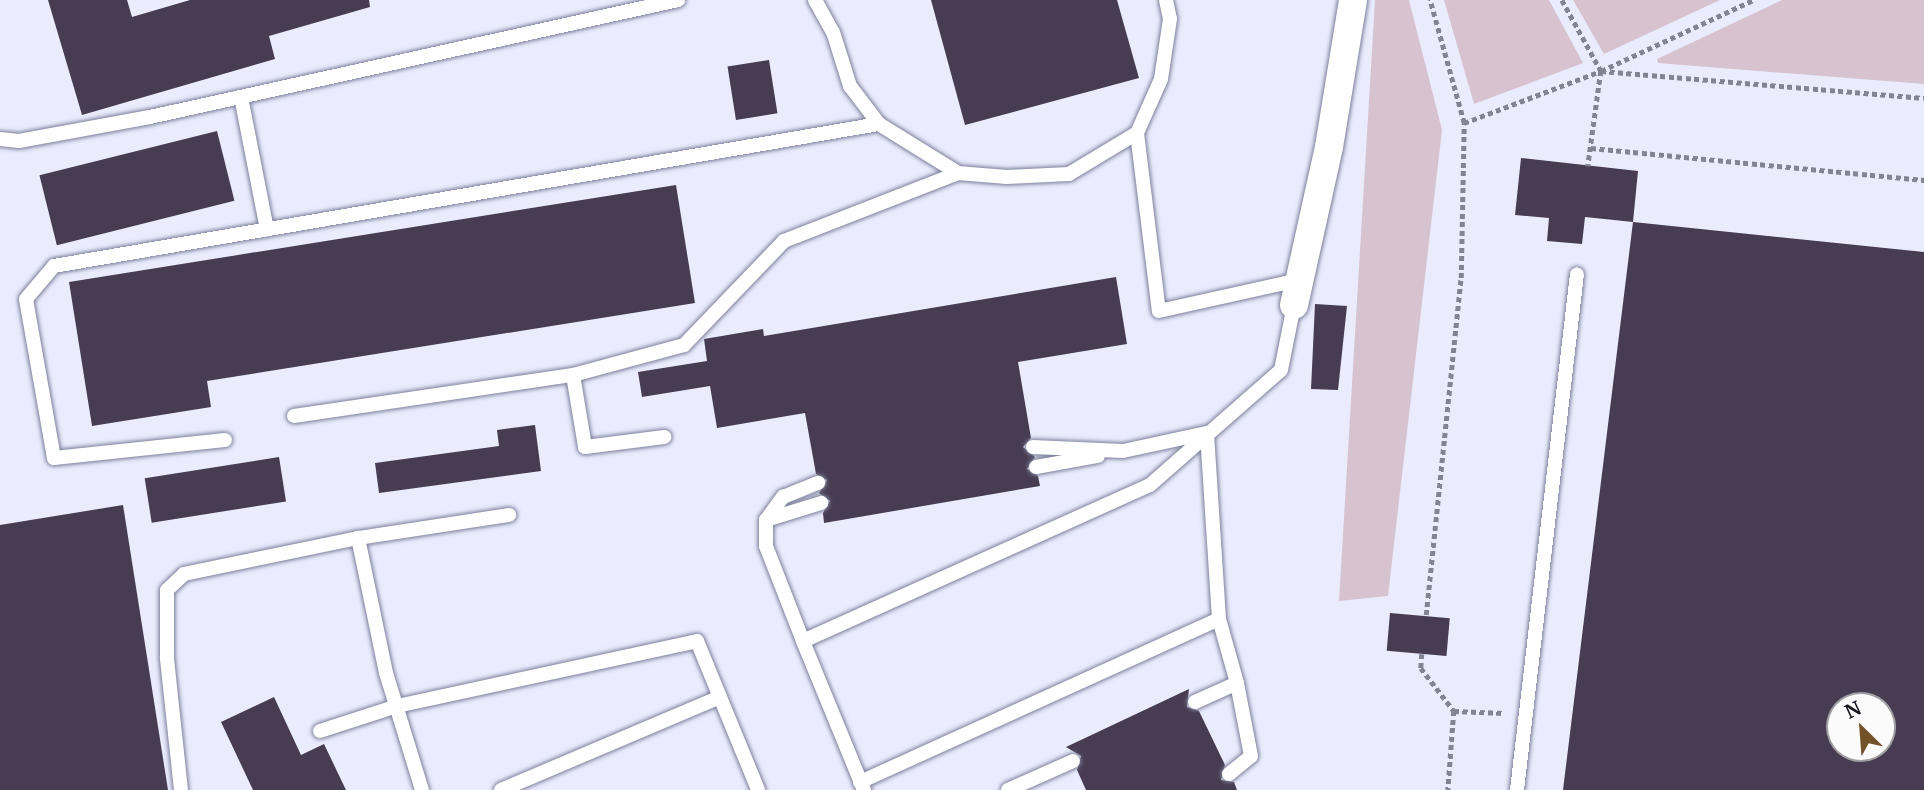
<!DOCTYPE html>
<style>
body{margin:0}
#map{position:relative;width:1924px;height:790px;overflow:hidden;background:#eaecfe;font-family:Merriweather,serif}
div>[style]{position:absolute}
.green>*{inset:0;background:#d7c3d0}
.building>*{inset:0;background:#483c52;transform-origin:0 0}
.path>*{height:4.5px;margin-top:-2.25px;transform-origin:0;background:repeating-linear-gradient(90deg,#828492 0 5px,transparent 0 8.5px)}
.roads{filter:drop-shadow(0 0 2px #7c809a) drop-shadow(0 0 2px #7c809a)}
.service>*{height:14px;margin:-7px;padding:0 7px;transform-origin:7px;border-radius:7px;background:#fff}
.minor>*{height:28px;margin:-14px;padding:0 14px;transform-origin:14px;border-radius:14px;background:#fff}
span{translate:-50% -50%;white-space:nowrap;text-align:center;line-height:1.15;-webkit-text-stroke:7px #fbfbfb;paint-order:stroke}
.north{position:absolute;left:1826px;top:692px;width:70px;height:70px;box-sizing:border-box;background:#fbfbfb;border:2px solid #9f9fa3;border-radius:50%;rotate:335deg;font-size:19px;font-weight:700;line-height:28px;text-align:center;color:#151620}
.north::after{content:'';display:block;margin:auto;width:24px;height:32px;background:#735129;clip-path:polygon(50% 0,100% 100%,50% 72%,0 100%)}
</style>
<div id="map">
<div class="green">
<div style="clip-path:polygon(1375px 0,1409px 0,1442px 130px,1388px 596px,1339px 601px)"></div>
<div style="clip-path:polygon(1444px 0,1549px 0,1583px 63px,1474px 104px)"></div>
<div style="clip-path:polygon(1573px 0,1720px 0,1604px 54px)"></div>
<div style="clip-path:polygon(1782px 0,1924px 0,1924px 84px,1658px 63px,1657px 59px)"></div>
</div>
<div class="building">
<div style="clip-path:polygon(48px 0,127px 0,132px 17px,190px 0,369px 0,370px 7px,269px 36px,275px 59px,82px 115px)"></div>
<div style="clip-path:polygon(931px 0,1117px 0,1139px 78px,965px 125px)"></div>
<div style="left:769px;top:60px;width:54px;height:42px;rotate:81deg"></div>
<div style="left:217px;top:131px;width:72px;height:183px;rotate:76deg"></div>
<div style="clip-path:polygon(1521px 158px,1638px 171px,1633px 222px,1585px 217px,1582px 244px,1547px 241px,1549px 218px,1515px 215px)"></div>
<div style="clip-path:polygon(676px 185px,695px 303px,207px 381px,211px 407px,92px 426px,69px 282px)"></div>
<div style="clip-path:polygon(evenodd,1633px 222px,1924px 252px,1924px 790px,1563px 790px,1633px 222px,1840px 706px,1882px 706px,1882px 748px,1840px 748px,1840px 706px)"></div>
<div style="clip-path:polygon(1116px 277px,1127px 344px,1018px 362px,1031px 438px,1023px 447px,1035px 457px,1027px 469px,1038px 476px,1040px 486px,824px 523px,823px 513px,830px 501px,819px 493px,827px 480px,816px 474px,805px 413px,717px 428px,710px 386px,642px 397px,638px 372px,707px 361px,704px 339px,763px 329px,764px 336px)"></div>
<div style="clip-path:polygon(1315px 304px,1347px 306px,1338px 390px,1311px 389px)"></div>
<div style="clip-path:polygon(535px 425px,541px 471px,379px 493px,375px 463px,499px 446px,497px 430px)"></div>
<div style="left:279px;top:457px;width:45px;height:136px;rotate:81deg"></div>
<div style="clip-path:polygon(123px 505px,168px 790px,0 790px,0 525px)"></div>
<div style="left:1390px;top:613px;width:60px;height:38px;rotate:5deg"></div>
<div style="clip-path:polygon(1189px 689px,1187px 707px,1199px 711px,1225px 765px,1221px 780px,1234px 782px,1237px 790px,1086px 790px,1077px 770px,1081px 756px,1066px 747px)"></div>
<div style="clip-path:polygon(274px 697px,301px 755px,324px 744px,346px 790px,253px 790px,221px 722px)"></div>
</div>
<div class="path">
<div style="left:1562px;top:0;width:81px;rotate:61.2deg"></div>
<div style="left:1601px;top:71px;width:96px;rotate:97.8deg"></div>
<div style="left:1601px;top:71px;width:324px;rotate:4.8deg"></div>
<div style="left:1464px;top:123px;width:147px;rotate:-20.8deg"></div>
<div style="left:1601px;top:71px;width:168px;rotate:-25deg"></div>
<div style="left:1591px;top:148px;width:335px;rotate:5.5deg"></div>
<div style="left:1426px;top:615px;width:339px;rotate:-84.1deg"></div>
<div style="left:1461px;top:278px;width:155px;rotate:-88.9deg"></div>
<div style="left:1464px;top:123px;width:128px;rotate:-105.5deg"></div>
<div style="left:1422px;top:654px;width:14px;rotate:94deg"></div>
<div style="left:1421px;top:668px;width:54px;rotate:52.5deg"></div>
<div style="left:1454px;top:711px;width:79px;rotate:94.3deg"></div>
<div style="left:1454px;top:711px;width:50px;rotate:2.3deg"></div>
</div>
<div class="roads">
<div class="service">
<div style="left:815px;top:0;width:37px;rotate:61deg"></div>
<div style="left:833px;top:32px;width:57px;rotate:72.5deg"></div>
<div style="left:850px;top:86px;width:48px;rotate:52.7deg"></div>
<div style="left:879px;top:124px;width:93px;rotate:31.8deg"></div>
<div style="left:958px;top:173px;width:49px;rotate:4.7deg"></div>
<div style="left:1007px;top:177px;width:62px;rotate:-2.8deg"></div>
<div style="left:1069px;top:174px;width:79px;rotate:-31.1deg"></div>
<div style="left:1137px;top:133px;width:59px;rotate:-66deg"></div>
<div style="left:1161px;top:79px;width:61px;rotate:-81.5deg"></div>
<div style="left:1170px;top:19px;width:19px;rotate:-102deg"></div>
<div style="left:241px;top:97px;width:135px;rotate:78.9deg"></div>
<div style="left:1137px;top:133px;width:179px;rotate:83deg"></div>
<div style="left:1159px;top:311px;width:143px;rotate:-12.5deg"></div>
<div style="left:0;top:139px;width:19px;rotate:6deg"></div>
<div style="left:19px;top:141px;width:133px;rotate:-10.4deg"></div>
<div style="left:150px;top:117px;width:541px;rotate:-12.49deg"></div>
<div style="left:573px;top:375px;width:73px;rotate:80.5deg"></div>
<div style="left:585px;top:447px;width:80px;rotate:-7.2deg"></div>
<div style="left:294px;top:416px;width:282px;rotate:-8.4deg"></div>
<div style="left:573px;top:375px;width:115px;rotate:-15.1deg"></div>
<div style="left:684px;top:345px;width:144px;rotate:-46.1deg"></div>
<div style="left:784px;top:241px;width:187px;rotate:-21.3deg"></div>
<div style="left:225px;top:440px;width:172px;rotate:174deg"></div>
<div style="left:54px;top:458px;width:161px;rotate:-100deg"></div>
<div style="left:26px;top:299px;width:43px;rotate:-49.7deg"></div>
<div style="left:54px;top:266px;width:837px;rotate:-9.77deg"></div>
<div style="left:1033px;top:447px;width:90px;rotate:2.5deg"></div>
<div style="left:1123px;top:451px;width:85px;rotate:-12.2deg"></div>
<div style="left:1036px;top:467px;width:63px;rotate:-10.1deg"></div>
<div style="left:766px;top:520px;width:58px;rotate:-17.2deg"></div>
<div style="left:803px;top:641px;width:102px;rotate:-111.3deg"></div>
<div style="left:766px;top:546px;width:26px;rotate:-90deg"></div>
<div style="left:766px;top:520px;width:29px;rotate:-54deg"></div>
<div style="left:783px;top:497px;width:38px;rotate:-22deg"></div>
<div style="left:1195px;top:702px;width:46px;rotate:-24.3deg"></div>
<div style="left:1237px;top:683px;width:66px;rotate:-105.7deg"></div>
<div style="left:1219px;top:619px;width:186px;rotate:-93.7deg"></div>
<div style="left:320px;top:731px;width:81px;rotate:-18deg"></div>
<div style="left:397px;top:706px;width:307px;rotate:-12.2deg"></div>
<div style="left:697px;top:641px;width:161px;rotate:67.7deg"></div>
<div style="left:1229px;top:774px;width:28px;rotate:-39deg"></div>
<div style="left:1251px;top:756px;width:74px;rotate:-100.9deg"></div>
<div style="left:860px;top:782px;width:394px;rotate:-24.4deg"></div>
<div style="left:181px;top:790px;width:133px;rotate:-96.1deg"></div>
<div style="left:167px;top:658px;width:68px;rotate:-90deg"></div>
<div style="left:167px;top:590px;width:23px;rotate:-43deg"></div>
<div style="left:184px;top:574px;width:178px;rotate:-11.7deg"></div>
<div style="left:422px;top:790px;width:122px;rotate:-107.1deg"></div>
<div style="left:386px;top:673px;width:138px;rotate:-101.7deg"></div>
<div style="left:358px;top:538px;width:153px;rotate:-8.7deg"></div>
<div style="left:501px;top:790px;width:238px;rotate:-23deg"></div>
<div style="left:864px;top:790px;width:161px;rotate:-112.3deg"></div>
<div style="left:803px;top:641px;width:380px;rotate:-24.2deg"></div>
<div style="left:1150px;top:485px;width:174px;rotate:-41.3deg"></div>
<div style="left:1281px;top:370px;width:66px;rotate:-78.7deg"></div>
<div style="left:1008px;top:790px;width:71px;rotate:-24deg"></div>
<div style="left:1517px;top:790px;width:519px;rotate:-83.37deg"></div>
</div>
<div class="minor">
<div style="left:1294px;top:305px;width:162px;rotate:-77.5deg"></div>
<div style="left:1329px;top:147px;width:149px;rotate:-80.7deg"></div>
</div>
</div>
<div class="north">N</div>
</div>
